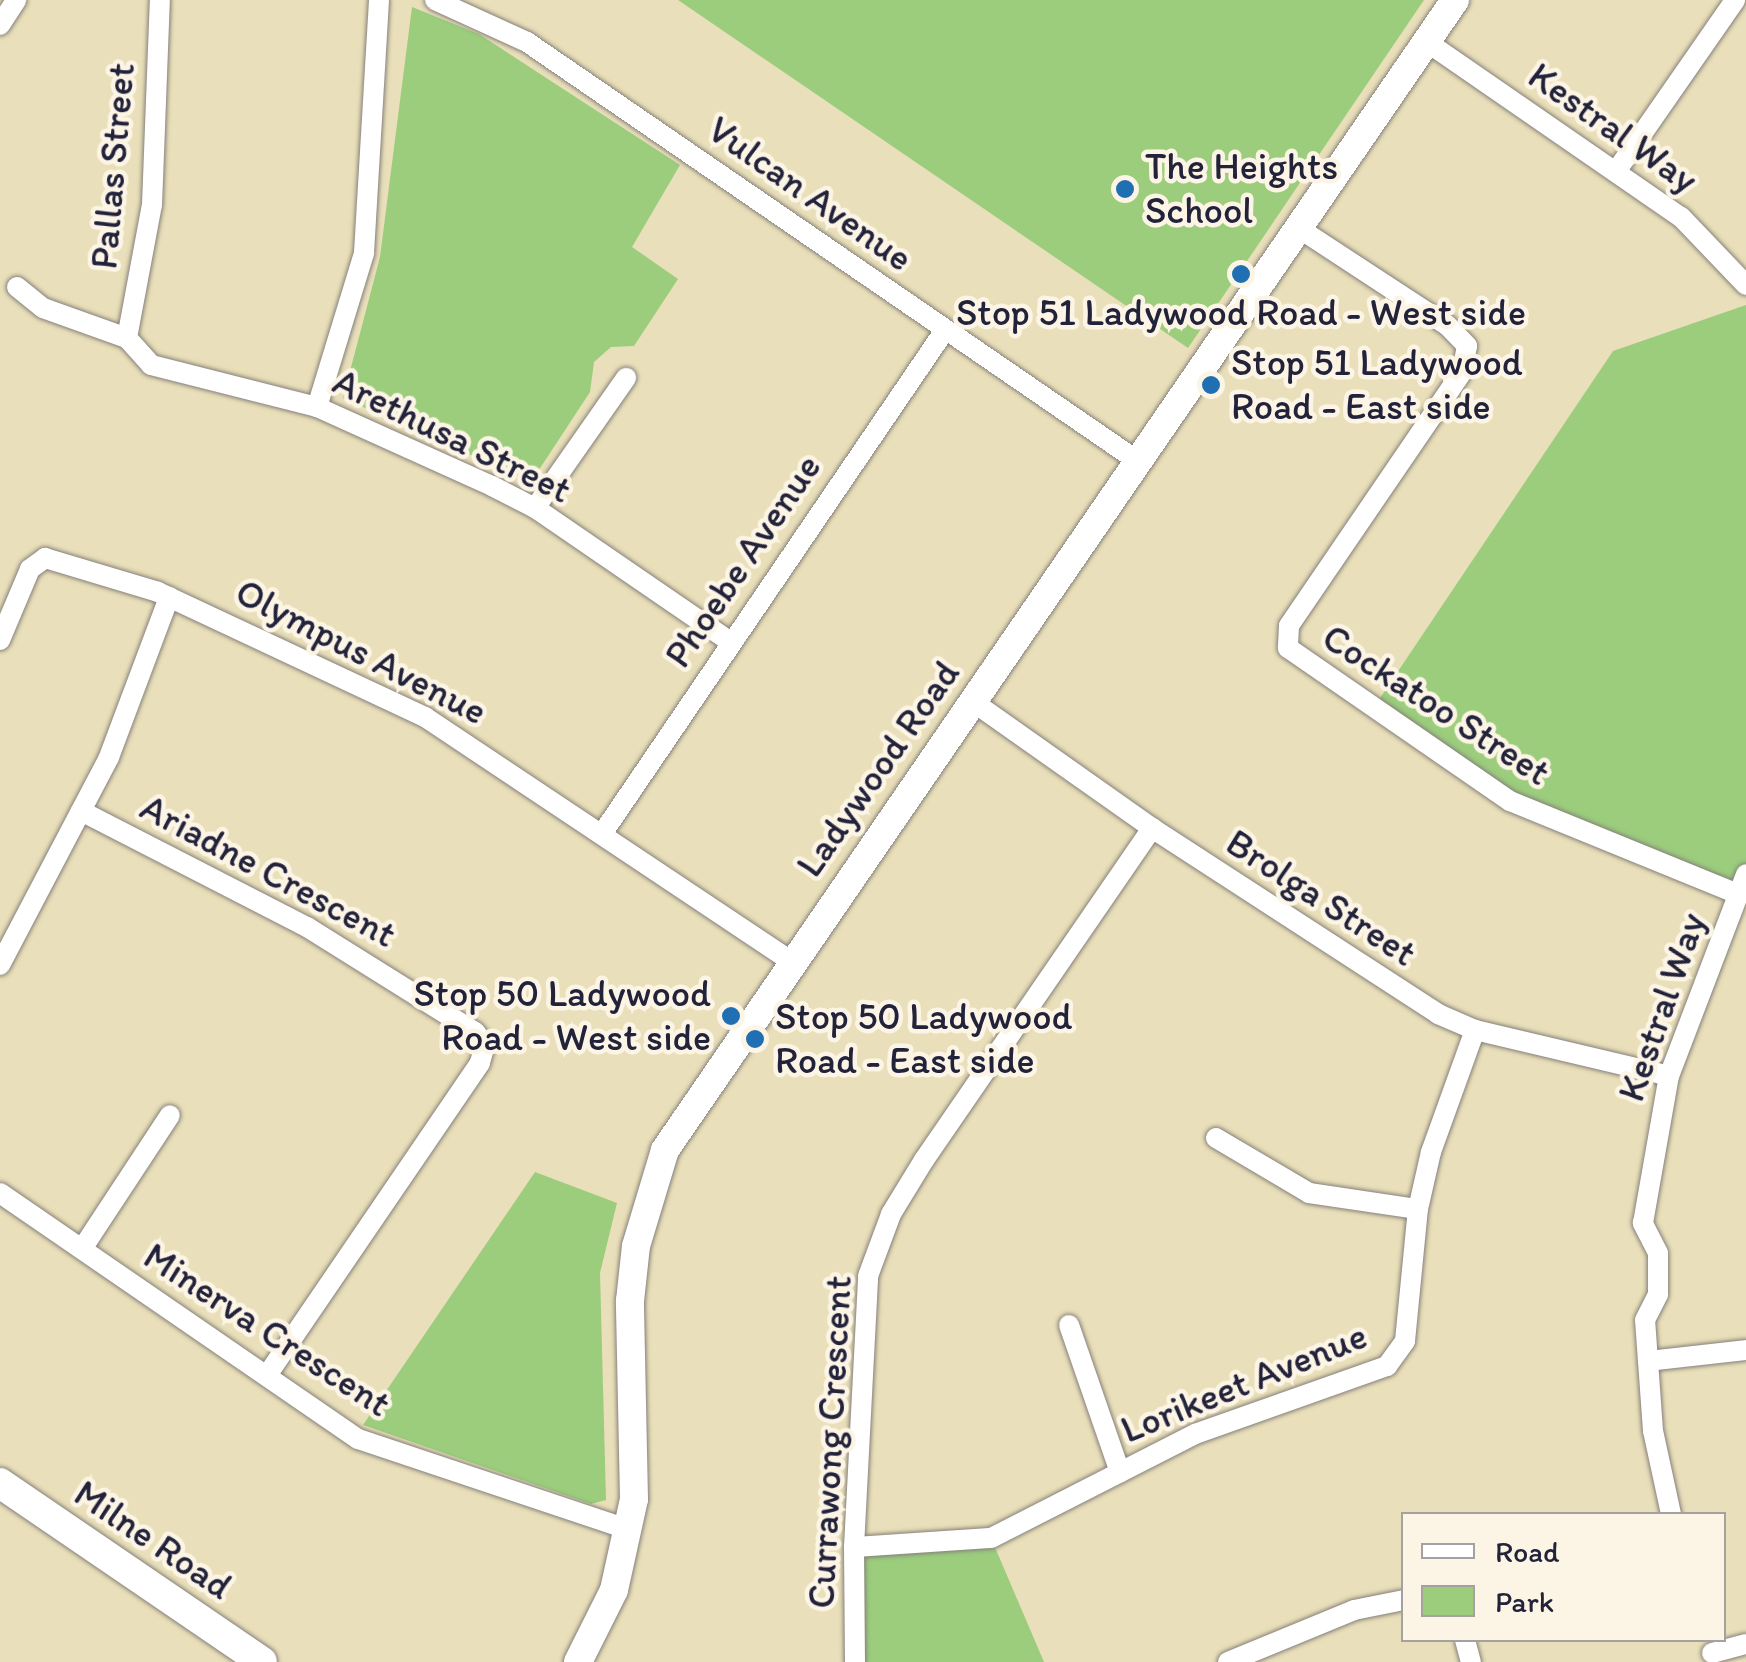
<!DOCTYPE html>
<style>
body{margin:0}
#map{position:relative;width:1746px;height:1662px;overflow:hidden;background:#e9dfba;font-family:Itim,sans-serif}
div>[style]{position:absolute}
.green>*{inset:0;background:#9bcd7d}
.roads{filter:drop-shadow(0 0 2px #86807a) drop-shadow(0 0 2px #86807a)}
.minor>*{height:20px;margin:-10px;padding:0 10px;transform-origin:10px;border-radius:10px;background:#fff}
.tertiary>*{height:28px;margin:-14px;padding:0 14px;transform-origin:14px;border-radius:14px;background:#fff}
.secondary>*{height:30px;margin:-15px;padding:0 15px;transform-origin:15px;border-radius:15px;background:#fff}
.dots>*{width:28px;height:28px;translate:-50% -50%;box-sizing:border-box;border:5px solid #fcf5e5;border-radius:50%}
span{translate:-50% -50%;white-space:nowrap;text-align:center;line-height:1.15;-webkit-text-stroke:9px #fcf5e5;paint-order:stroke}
.street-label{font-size:38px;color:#22223b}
.poi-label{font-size:38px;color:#22223b}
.left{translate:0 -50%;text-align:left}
.right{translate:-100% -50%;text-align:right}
.legend{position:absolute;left:1401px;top:1512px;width:325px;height:130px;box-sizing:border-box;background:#fcf5e5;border:2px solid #a5a1a1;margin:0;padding:12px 18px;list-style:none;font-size:30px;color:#22223b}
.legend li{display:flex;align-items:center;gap:20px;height:50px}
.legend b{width:50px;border:2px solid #a5a1a1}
</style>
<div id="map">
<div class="green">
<div style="clip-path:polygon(678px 0,1424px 0,1188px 348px)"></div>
<div style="clip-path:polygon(412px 7px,479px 34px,680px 165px,632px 247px,678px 279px,634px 346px,611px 347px,594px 362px,590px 392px,531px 482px,343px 398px,380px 257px)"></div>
<div style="clip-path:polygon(1746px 305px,1746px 874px,1738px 894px,1558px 824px,1372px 710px,1613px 351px)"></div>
<div style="clip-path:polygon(535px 1172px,617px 1203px,600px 1273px,606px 1500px,591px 1504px,363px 1425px)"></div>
<div style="clip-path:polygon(991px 1538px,1044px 1662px,855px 1662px,854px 1547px)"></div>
</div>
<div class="roads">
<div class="minor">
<div style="left:435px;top:0;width:101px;rotate:24.5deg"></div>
<div style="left:527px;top:42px;width:739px;rotate:34.46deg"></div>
<div style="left:0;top:25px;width:30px;rotate:-57deg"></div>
<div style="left:1427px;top:42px;width:308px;rotate:34.6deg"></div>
<div style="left:1681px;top:217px;width:94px;rotate:46.3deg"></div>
<div style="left:1617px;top:170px;width:207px;rotate:-55.2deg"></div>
<div style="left:1297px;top:227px;width:179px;rotate:33.2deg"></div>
<div style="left:1447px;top:325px;width:29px;rotate:46deg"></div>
<div style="left:1467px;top:346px;width:26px;rotate:101deg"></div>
<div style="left:1462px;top:372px;width:307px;rotate:124.3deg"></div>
<div style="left:1289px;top:626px;width:22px;rotate:93deg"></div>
<div style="left:1288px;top:648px;width:270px;rotate:34.6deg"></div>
<div style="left:1510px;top:801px;width:246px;rotate:22.2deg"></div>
<div style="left:17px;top:287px;width:33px;rotate:39deg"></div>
<div style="left:43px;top:308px;width:89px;rotate:19.7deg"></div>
<div style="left:127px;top:338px;width:36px;rotate:48deg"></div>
<div style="left:151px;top:365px;width:171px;rotate:14.2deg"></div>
<div style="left:317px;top:407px;width:192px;rotate:24.3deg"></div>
<div style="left:492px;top:486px;width:48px;rotate:27.1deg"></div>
<div style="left:535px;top:508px;width:235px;rotate:34.4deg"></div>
<div style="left:127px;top:338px;width:135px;rotate:-79.4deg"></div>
<div style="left:152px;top:205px;width:205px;rotate:-87.8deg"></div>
<div style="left:317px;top:407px;width:161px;rotate:-73deg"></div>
<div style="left:364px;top:253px;width:253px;rotate:-86.6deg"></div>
<div style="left:535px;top:508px;width:159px;rotate:-55deg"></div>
<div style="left:0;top:640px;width:77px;rotate:-67.1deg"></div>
<div style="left:30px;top:569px;width:19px;rotate:-36deg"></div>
<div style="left:45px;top:558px;width:118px;rotate:16.7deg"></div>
<div style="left:158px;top:592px;width:295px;rotate:25.1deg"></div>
<div style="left:425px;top:717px;width:438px;rotate:33.7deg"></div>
<div style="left:972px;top:701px;width:220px;rotate:35.2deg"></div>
<div style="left:1152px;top:828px;width:341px;rotate:33deg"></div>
<div style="left:1438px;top:1014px;width:40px;rotate:23.4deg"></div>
<div style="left:1475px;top:1030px;width:199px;rotate:13.3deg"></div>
<div style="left:81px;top:811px;width:254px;rotate:27.2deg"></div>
<div style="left:307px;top:927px;width:198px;rotate:32deg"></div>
<div style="left:475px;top:1032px;width:16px;rotate:52deg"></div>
<div style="left:485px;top:1045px;width:19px;rotate:106deg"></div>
<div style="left:480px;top:1063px;width:378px;rotate:124.3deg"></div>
<div style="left:602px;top:834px;width:610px;rotate:-55.76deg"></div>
<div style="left:0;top:965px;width:235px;rotate:-62.3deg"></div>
<div style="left:109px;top:757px;width:171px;rotate:-69.4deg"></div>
<div style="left:1216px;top:1138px;width:108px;rotate:30.6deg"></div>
<div style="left:1309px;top:1193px;width:110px;rotate:8.4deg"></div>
<div style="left:0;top:1193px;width:434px;rotate:34.5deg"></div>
<div style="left:358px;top:1439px;width:284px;rotate:18.5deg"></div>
<div style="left:82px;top:1249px;width:160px;rotate:-56.7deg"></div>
<div style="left:1069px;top:1325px;width:156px;rotate:70.9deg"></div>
<div style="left:1648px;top:1361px;width:99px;rotate:-6.4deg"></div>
<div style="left:1671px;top:1514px;width:85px;rotate:-102.2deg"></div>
<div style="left:1653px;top:1431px;width:111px;rotate:-94.1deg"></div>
<div style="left:1645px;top:1320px;width:29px;rotate:-63deg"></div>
<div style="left:1658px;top:1294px;width:41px;rotate:-90deg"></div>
<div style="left:1658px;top:1253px;width:34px;rotate:-117deg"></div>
<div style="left:1643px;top:1223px;width:149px;rotate:-80deg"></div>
<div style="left:1669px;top:1076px;width:216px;rotate:-69.1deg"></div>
<div style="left:854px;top:1547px;width:137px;rotate:-3.8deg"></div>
<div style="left:991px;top:1538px;width:229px;rotate:-27deg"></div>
<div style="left:1195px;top:1434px;width:204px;rotate:-19.5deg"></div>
<div style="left:1387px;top:1366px;width:31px;rotate:-54deg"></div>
<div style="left:1405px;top:1341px;width:133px;rotate:-84.4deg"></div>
<div style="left:1418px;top:1209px;width:58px;rotate:-77.2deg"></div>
<div style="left:1431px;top:1152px;width:130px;rotate:-70.2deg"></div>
<div style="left:1465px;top:1640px;width:23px;rotate:75deg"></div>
<div style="left:1712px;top:1653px;width:35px;rotate:-15deg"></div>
<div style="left:855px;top:1662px;width:115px;rotate:-90.5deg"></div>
<div style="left:854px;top:1547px;width:271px;rotate:-87deg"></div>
<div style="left:868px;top:1276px;width:66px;rotate:-69.6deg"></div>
<div style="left:891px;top:1214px;width:63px;rotate:-58.6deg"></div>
<div style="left:924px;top:1160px;width:403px;rotate:-55.5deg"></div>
<div style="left:1228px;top:1662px;width:136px;rotate:-22.4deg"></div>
<div style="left:1354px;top:1610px;width:51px;rotate:-11.3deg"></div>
</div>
<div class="tertiary">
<div style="left:578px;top:1662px;width:80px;rotate:-63.4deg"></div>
<div style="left:614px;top:1590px;width:93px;rotate:-77.6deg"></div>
<div style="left:634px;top:1499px;width:198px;rotate:-91.2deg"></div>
<div style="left:630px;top:1301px;width:55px;rotate:-83.8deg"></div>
<div style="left:636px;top:1246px;width:100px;rotate:-73.2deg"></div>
<div style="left:665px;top:1150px;width:1395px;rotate:-55.51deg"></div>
</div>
<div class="secondary">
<div style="left:0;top:1483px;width:317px;rotate:34.3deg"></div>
</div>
</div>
<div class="dots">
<div style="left:1125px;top:189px;background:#1f6fb2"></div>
<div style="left:1241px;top:274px;background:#1f6fb2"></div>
<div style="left:1211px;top:385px;background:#1f6fb2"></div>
<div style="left:731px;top:1016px;background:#1f6fb2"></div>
<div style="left:755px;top:1039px;background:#1f6fb2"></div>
</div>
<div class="street-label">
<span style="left:1613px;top:128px;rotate:35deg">Kestral Way</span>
<span style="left:113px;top:166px;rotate:-85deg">Pallas Street</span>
<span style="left:810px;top:194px;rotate:35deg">Vulcan Avenue</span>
<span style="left:452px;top:436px;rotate:26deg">Arethusa Street</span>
<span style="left:743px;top:561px;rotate:-56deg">Phoebe Avenue</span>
<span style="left:361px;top:652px;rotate:27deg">Olympus Avenue</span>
<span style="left:1436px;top:705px;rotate:33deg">Cockatoo Street</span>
<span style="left:878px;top:769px;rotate:-55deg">Ladywood Road</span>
<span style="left:268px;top:871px;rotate:28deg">Ariadne Crescent</span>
<span style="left:1321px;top:898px;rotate:33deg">Brolga Street</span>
<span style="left:1662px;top:1007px;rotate:-71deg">Kestral Way</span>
<span style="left:267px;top:1330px;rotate:33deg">Minerva Crescent</span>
<span style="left:1244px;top:1383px;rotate:-22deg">Lorikeet Avenue</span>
<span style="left:830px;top:1442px;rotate:-87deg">Currawong Crescent</span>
<span style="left:153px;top:1540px;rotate:34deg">Milne Road</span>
</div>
<div class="poi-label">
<span class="left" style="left:1145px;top:189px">The Heights<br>School</span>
<span style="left:1241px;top:313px">Stop 51 Ladywood Road - West side</span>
<span class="left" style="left:1231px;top:385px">Stop 51 Ladywood<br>Road - East side</span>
<span class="right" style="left:711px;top:1016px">Stop 50 Ladywood<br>Road - West side</span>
<span class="left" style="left:775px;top:1039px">Stop 50 Ladywood<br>Road - East side</span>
</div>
<ul class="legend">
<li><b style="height:12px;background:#fff"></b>Road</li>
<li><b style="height:28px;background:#9bcd7d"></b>Park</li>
</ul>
</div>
